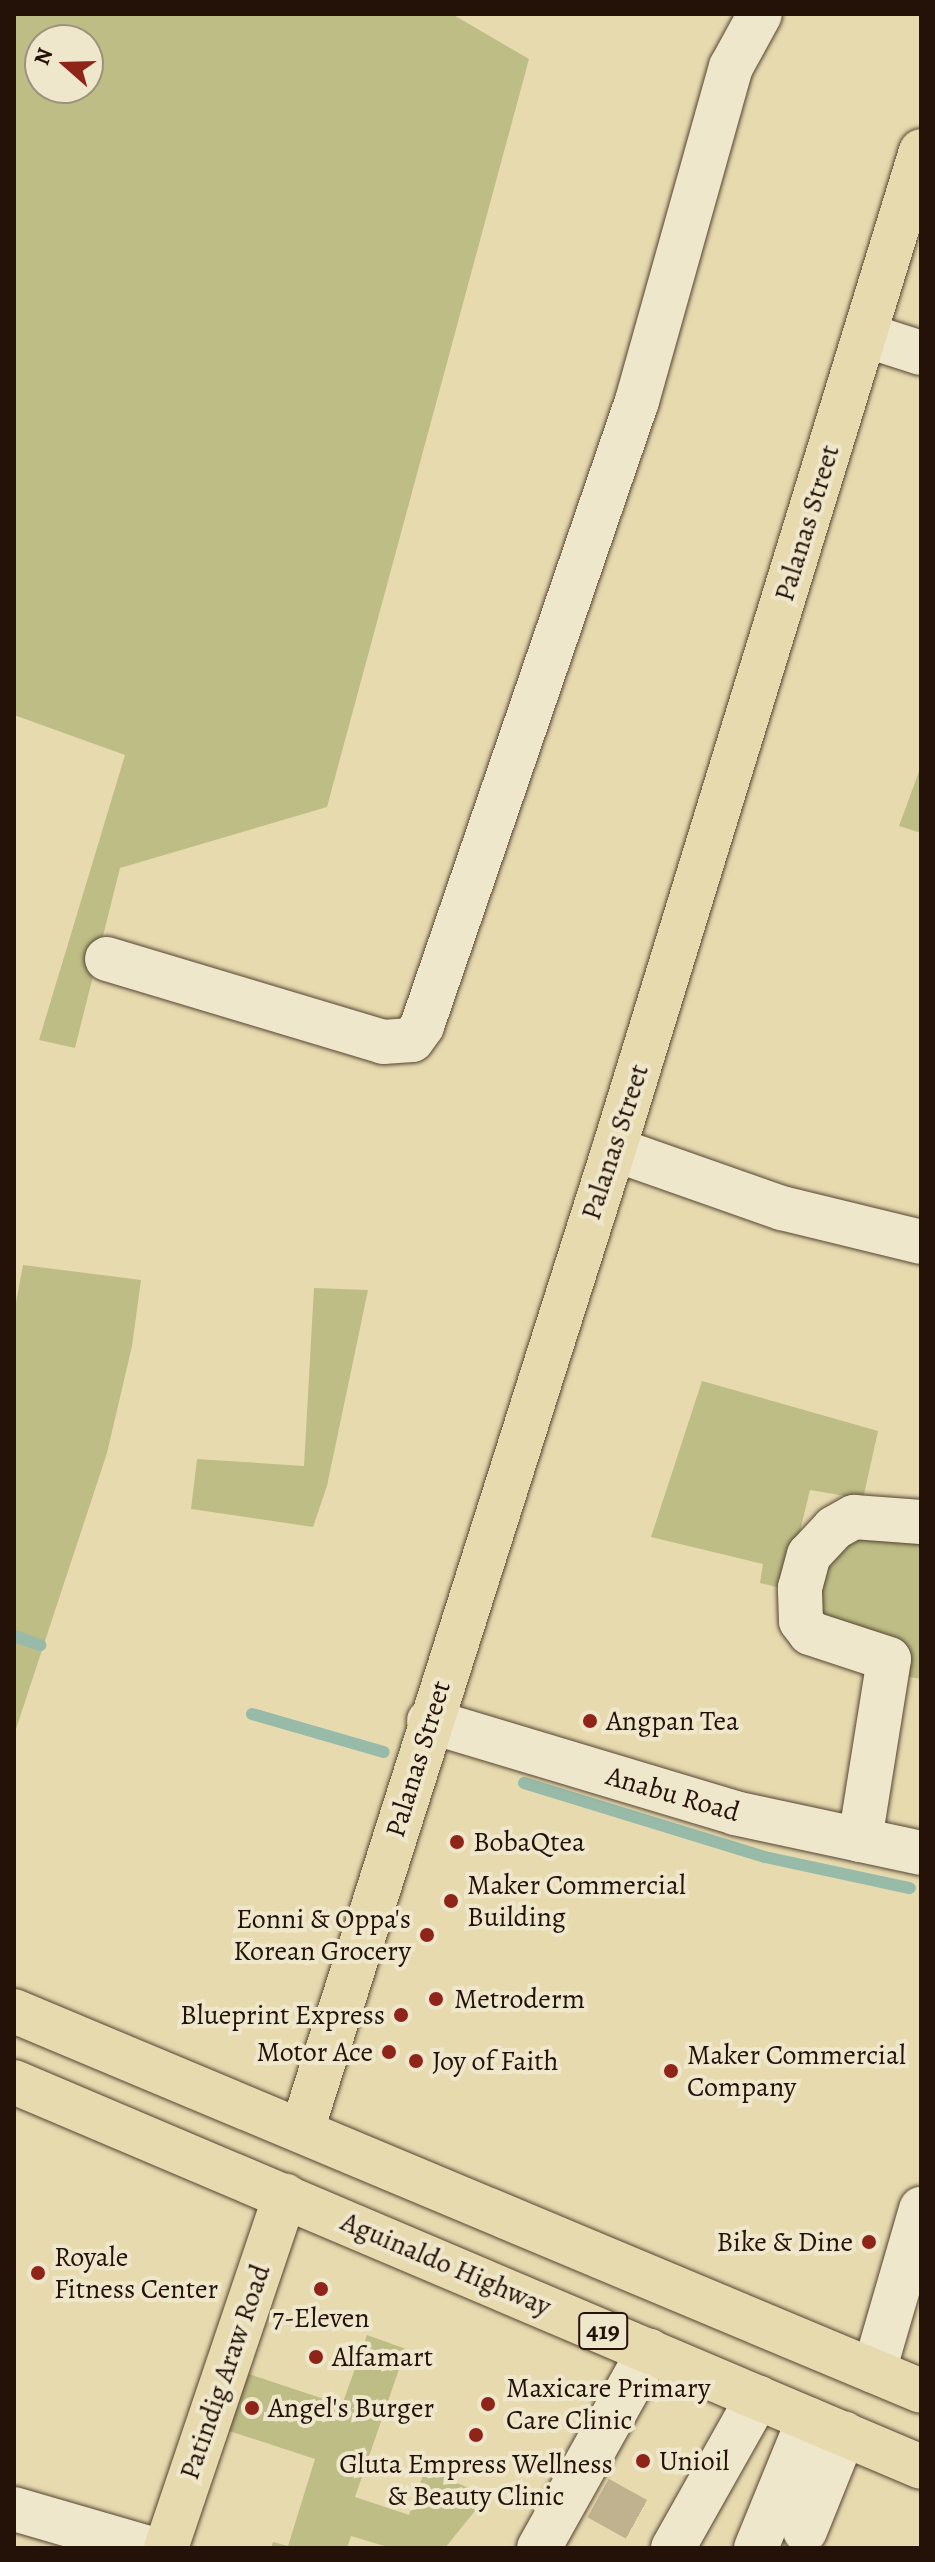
<!DOCTYPE html>
<style>
body{margin:0}
#map{position:relative;width:935px;height:2562px;overflow:hidden;background:#e7daaf;font-family:Alegreya,serif}
div>[style]{position:absolute}
.green>*{inset:0;background:#bebd85}
.stream>*{height:12px;margin:-6px;padding:0 6px;transform-origin:6px;border-radius:6px;background:#97bba8}
.minor-tunnel>*{height:44px;margin-top:-22px;transform-origin:0;background:repeating-linear-gradient(90deg,#c0b28e 0 44px,transparent 0 66px)}
.roads{filter:drop-shadow(0 0 2px #554432) drop-shadow(0 0 2px #554432)}
.minor>*{height:44px;margin:-22px;padding:0 22px;transform-origin:22px;border-radius:22px;background:#efe7cb}
.major>*{height:44px;margin:-22px;padding:0 22px;transform-origin:22px;border-radius:22px;background:#e7daaf}
.highway>*{height:44px;margin:-22px;padding:0 22px;transform-origin:22px;border-radius:22px;background:#e7daaf}
.dots>*{width:22px;height:22px;translate:-50% -50%;box-sizing:border-box;border:4px solid #efe7cb;border-radius:50%}
span{translate:-50% -50%;white-space:nowrap;text-align:center;line-height:1.15;-webkit-text-stroke:8px #efe7cb;paint-order:stroke}
.shield-label span{padding:2px 6px;background:#efe7cb;border:2px solid;border-radius:6px;-webkit-text-stroke-width:0}
.shield-label{font-size:26px;color:#241208;font-weight:700}
.street-label{font-size:28px;color:#241208}
.poi-label{font-size:28px;color:#241208}
.left{translate:0 -50%;text-align:left}
.right{translate:-100% -50%;text-align:right}
.frame{position:absolute;inset:0;border:16px solid #241208;pointer-events:none}
.north{position:absolute;left:24px;top:24px;width:80px;height:80px;box-sizing:border-box;background:#efe7cb;border:2px solid #9e927d;border-radius:50%;rotate:290deg;font-size:22px;font-weight:700;line-height:32px;text-align:center;color:#241208}
.north::after{content:'';display:block;margin:auto;width:28px;height:36px;background:#8f2418;clip-path:polygon(50% 0,100% 100%,50% 72%,0 100%)}
</style>
<div id="map">
<div class="green">
<div style="clip-path:polygon(evenodd,14px 14px,452px 14px,529px 59px,327px 807px,120px 868px,75px 1048px,39px 1040px,125px 755px,14px 715px,14px 14px,40px 40px,88px 40px,88px 88px,40px 88px,40px 40px)"></div>
<div style="clip-path:polygon(921px 766px,921px 833px,899px 826px)"></div>
<div style="clip-path:polygon(23px 1265px,141px 1280px,132px 1346px,107px 1453px,14px 1735px,14px 1313px)"></div>
<div style="clip-path:polygon(314px 1288px,368px 1290px,327px 1486px,313px 1527px,191px 1509px,197px 1459px,304px 1466px)"></div>
<div style="clip-path:polygon(702px 1381px,878px 1431px,863px 1499px,810px 1490px,786px 1589px,760px 1583px,763px 1564px,651px 1537px)"></div>
<div style="clip-path:polygon(843px 1536px,921px 1538px,921px 1679px,903px 1676px,825px 1631px,816px 1585px)"></div>
<div style="clip-path:polygon(367px 2335px,406px 2349px,355px 2497px,409px 2515px,425px 2469px,487px 2496px,445px 2548px,391px 2548px,351px 2536px,347px 2548px,271px 2548px,273px 2542px,288px 2546px,315px 2459px,226px 2430px,246px 2373px,342px 2405px)"></div>
</div>
<div class="stream">
<div style="left:14px;top:1636px;width:28px;rotate:19deg"></div>
<div style="left:252px;top:1714px;width:137px;rotate:16.1deg"></div>
<div style="left:524px;top:1783px;width:252px;rotate:17.1deg"></div>
<div style="left:765px;top:1857px;width:148px;rotate:12.1deg"></div>
</div>
<div class="minor-tunnel">
<div style="left:598px;top:2498px;width:64px;rotate:29deg"></div>
</div>
<div class="roads">
<div class="minor">
<div style="left:865px;top:335px;width:59px;rotate:17.8deg"></div>
<div style="left:107px;top:959px;width:288px;rotate:16.7deg"></div>
<div style="left:383px;top:1042px;width:29px;rotate:-4deg"></div>
<div style="left:412px;top:1040px;width:17px;rotate:-54deg"></div>
<div style="left:422px;top:1026px;width:661px;rotate:-71.02deg"></div>
<div style="left:637px;top:401px;width:347px;rotate:-74.3deg"></div>
<div style="left:731px;top:67px;width:60px;rotate:-61.3deg"></div>
<div style="left:614px;top:1149px;width:178px;rotate:19.4deg"></div>
<div style="left:782px;top:1208px;width:143px;rotate:13.7deg"></div>
<div style="left:429px;top:1721px;width:320px;rotate:16.7deg"></div>
<div style="left:735px;top:1813px;width:190px;rotate:12.1deg"></div>
<div style="left:860px;top:1840px;width:183px;rotate:-80.9deg"></div>
<div style="left:889px;top:1659px;width:83px;rotate:-161.8deg"></div>
<div style="left:810px;top:1633px;width:15px;rotate:-127deg"></div>
<div style="left:801px;top:1621px;width:33px;rotate:-92deg"></div>
<div style="left:800px;top:1588px;width:34px;rotate:-75deg"></div>
<div style="left:809px;top:1555px;width:37px;rotate:-47deg"></div>
<div style="left:834px;top:1528px;width:23px;rotate:-29deg"></div>
<div style="left:854px;top:1517px;width:67px;rotate:4.3deg"></div>
<div style="left:874px;top:2371px;width:169px;rotate:-73.8deg"></div>
<div style="left:14px;top:2509px;width:140px;rotate:16.2deg"></div>
<div style="left:805px;top:2531px;width:105px;rotate:-68.1deg"></div>
<div style="left:539px;top:2548px;width:226px;rotate:-60.8deg"></div>
<div style="left:673px;top:2548px;width:173px;rotate:-60.6deg"></div>
<div style="left:756px;top:2548px;width:139px;rotate:-67.7deg"></div>
</div>
<div class="major">
<div style="left:302px;top:2130px;width:1029px;rotate:-72.36deg"></div>
<div style="left:614px;top:1149px;width:1044px;rotate:-72.9deg"></div>
<div style="left:166px;top:2548px;width:372px;rotate:-71.3deg"></div>
</div>
<div class="highway">
<div style="left:14px;top:2011px;width:983px;rotate:22.73deg"></div>
<div style="left:14px;top:2082px;width:985px;rotate:23deg"></div>
</div>
</div>
<div class="dots">
<div style="left:590px;top:1721px;background:#8f2418"></div>
<div style="left:457px;top:1842px;background:#8f2418"></div>
<div style="left:451px;top:1901px;background:#8f2418"></div>
<div style="left:427px;top:1935px;background:#8f2418"></div>
<div style="left:436px;top:1999px;background:#8f2418"></div>
<div style="left:401px;top:2015px;background:#8f2418"></div>
<div style="left:389px;top:2052px;background:#8f2418"></div>
<div style="left:416px;top:2061px;background:#8f2418"></div>
<div style="left:671px;top:2071px;background:#8f2418"></div>
<div style="left:869px;top:2242px;background:#8f2418"></div>
<div style="left:38px;top:2273px;background:#8f2418"></div>
<div style="left:321px;top:2289px;background:#8f2418"></div>
<div style="left:316px;top:2357px;background:#8f2418"></div>
<div style="left:488px;top:2404px;background:#8f2418"></div>
<div style="left:252px;top:2408px;background:#8f2418"></div>
<div style="left:476px;top:2435px;background:#8f2418"></div>
<div style="left:643px;top:2461px;background:#8f2418"></div>
</div>
<div class="shield-label">
<span style="left:603px;top:2331px">419</span>
</div>
<div class="street-label">
<span style="left:807px;top:523px;rotate:-73deg">Palanas Street</span>
<span style="left:615px;top:1142px;rotate:-72deg">Palanas Street</span>
<span style="left:418px;top:1759px;rotate:-73deg">Palanas Street</span>
<span style="left:673px;top:1794px;rotate:16deg">Anabu Road</span>
<span style="left:446px;top:2264px;rotate:23deg">Aguinaldo Highway</span>
<span style="left:225px;top:2372px;rotate:-71deg">Patindig Araw Road</span>
</div>
<div class="poi-label">
<span class="left" style="left:606px;top:1721px">Angpan Tea</span>
<span class="left" style="left:473px;top:1842px">BobaQtea</span>
<span class="left" style="left:467px;top:1901px">Maker Commercial<br>Building</span>
<span class="right" style="left:411px;top:1935px">Eonni &amp; Oppa's<br>Korean Grocery</span>
<span class="left" style="left:454px;top:1999px">Metroderm</span>
<span class="right" style="left:385px;top:2015px">Blueprint Express</span>
<span class="right" style="left:373px;top:2052px">Motor Ace</span>
<span class="left" style="left:687px;top:2071px">Maker Commercial<br>Company</span>
<span class="left" style="left:432px;top:2061px">Joy of Faith</span>
<span class="right" style="left:853px;top:2242px">Bike &amp; Dine</span>
<span class="left" style="left:54px;top:2273px">Royale<br>Fitness Center</span>
<span style="left:321px;top:2318px">7-Eleven</span>
<span class="left" style="left:332px;top:2357px">Alfamart</span>
<span class="left" style="left:506px;top:2404px">Maxicare Primary<br>Care Clinic</span>
<span class="left" style="left:268px;top:2408px">Angel's Burger</span>
<span class="left" style="left:659px;top:2461px">Unioil</span>
<span style="left:476px;top:2480px">Gluta Empress Wellness<br>&amp; Beauty Clinic</span>
</div>
<div class="frame"></div>
<div class="north">N</div>
</div>
